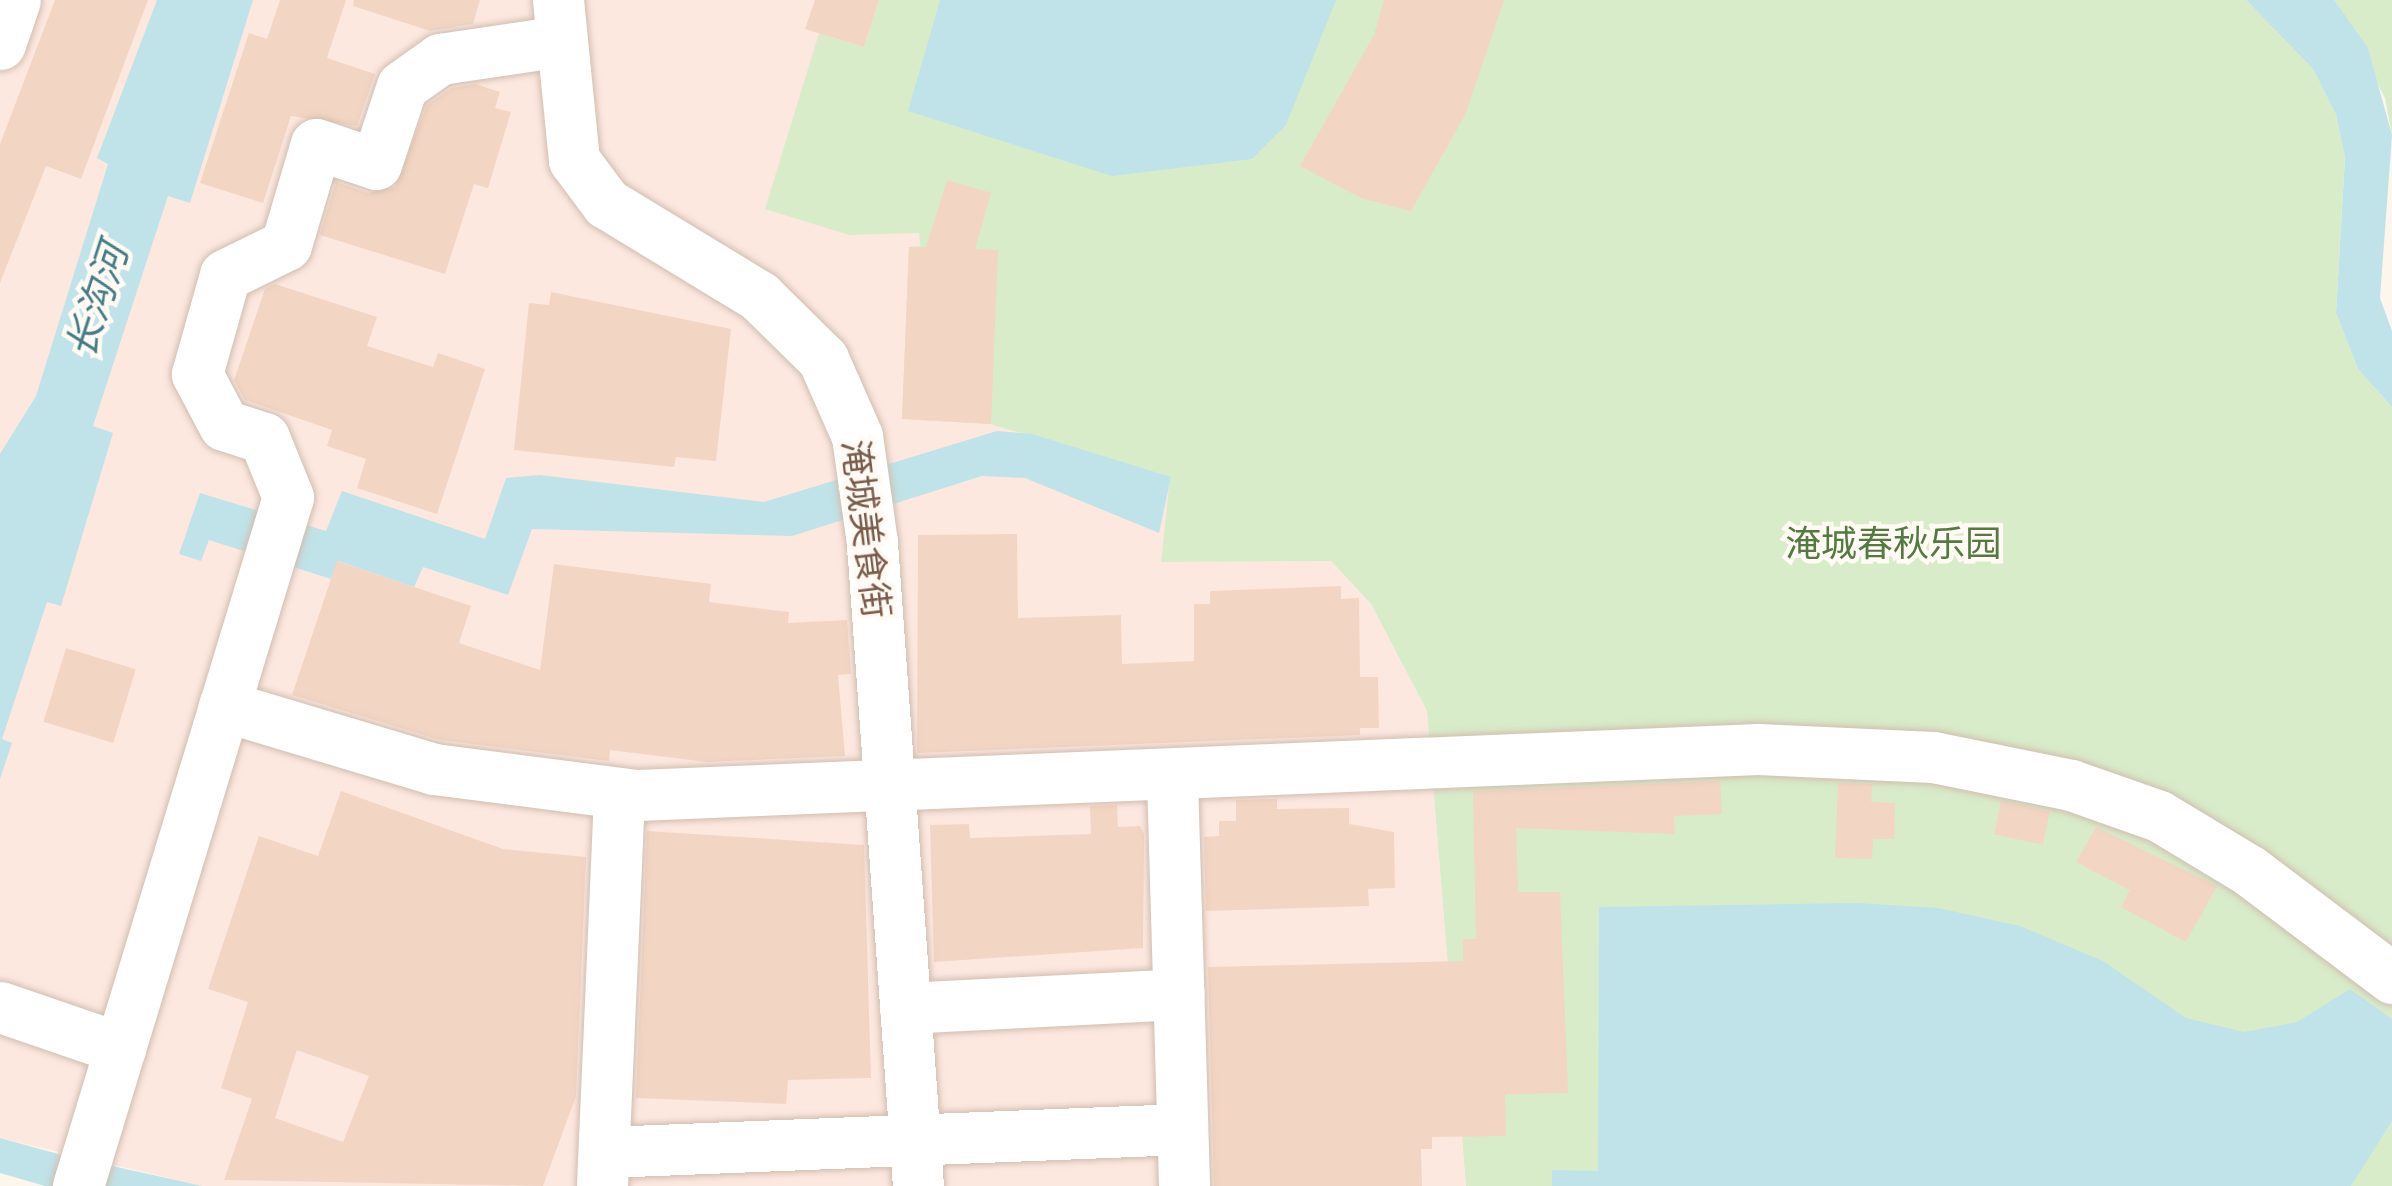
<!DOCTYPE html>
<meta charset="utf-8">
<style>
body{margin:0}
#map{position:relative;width:2392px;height:1186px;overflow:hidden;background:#fdf6ec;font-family:"Fira Sans","Noto Sans SC",sans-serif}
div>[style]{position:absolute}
.commercial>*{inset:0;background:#fde8e0}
.green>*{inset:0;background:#d8ecc9}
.water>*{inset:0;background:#bfe3e8}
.building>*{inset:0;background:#f3d5c3;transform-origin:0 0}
.roads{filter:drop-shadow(0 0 3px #d1beb0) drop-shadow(0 0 3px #d1beb0)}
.minor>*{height:51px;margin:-25.5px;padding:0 25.5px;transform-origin:25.5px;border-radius:25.5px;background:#fff}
span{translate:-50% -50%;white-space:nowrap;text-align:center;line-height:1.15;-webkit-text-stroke:9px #fffaf3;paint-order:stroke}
.street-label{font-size:36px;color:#7a5c4d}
.park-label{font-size:36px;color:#537a41}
.water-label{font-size:39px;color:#437c86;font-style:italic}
</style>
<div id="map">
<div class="commercial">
<div style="clip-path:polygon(0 0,879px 0,864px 47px,820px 33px,849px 235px,919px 232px,920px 247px,910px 247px,991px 424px,1171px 477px,1161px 561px,1331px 561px,1371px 604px,1427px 711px,1466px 1186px,203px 1186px,0 1138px)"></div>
</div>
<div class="green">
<div style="clip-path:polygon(879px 0,2246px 0,2313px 69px,2336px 115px,2345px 156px,2336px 313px,2358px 369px,2392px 407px,2392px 1186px,1466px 1186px,1427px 711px,1371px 604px,1331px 561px,1161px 562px,1170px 477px,990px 424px,902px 419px,909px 247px,920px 246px,919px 233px,849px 235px,765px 209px,819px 33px,864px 47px)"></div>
<div style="clip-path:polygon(2334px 0,2392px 0,2392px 135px,2385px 98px)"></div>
</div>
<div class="water">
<div style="clip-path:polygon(157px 0,253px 0,190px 203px,168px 196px,93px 426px,113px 433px,61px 606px,47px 602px,2px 739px,12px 743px,0 779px,0 454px,36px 396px,108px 164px,97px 158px)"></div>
<div style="clip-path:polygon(940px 0,1336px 0,1286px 125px,1252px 159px,1112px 176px,908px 111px)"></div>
<div style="clip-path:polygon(2246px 0,2334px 0,2368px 48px,2392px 135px,2380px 298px,2392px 331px,2392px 407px,2358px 369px,2336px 313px,2345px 157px,2336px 115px,2313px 69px)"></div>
<div style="clip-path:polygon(997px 431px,1032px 434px,1171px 477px,1159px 533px,1025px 478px,982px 476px,792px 536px,532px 529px,508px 595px,423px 567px,414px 587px,338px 561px,331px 579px,209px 540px,201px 561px,179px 554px,200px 493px,326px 531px,342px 491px,485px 539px,506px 478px,540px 475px,764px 502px)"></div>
<div style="clip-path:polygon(1856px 903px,1938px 908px,2020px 926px,2103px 961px,2186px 1018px,2244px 1032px,2297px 1022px,2350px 989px,2392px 1019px,2392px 1121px,2351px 1186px,1552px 1186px,1552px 1170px,1598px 1171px,1599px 907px)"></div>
<div style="clip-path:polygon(0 1138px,62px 1155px,203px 1186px,45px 1186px,0 1173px)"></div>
</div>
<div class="building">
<div style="clip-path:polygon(55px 0,148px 0,81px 179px,46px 166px,0 283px,0 144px)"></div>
<div style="clip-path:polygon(280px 0,346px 0,327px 58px,375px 74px,357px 126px,291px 116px,263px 203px,200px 183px,249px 33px,267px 39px)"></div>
<div style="clip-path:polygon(354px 0,480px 0,473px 24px,430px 31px,353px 6px)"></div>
<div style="clip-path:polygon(815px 0,879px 0,864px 47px,805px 29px)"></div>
<div style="clip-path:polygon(1384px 0,1504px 0,1465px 115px,1411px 211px,1361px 198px,1300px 166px,1374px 35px)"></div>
<div style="clip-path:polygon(475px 84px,500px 92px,495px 108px,511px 112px,488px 188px,474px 184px,445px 274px,320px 235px,336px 182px,368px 193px,395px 187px,427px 105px,452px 88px)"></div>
<div style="clip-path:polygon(947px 180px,991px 193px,975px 249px,998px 250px,991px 424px,902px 419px,909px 247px,926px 247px)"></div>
<div style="clip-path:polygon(275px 284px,377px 317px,367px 346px,433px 367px,438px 353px,485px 369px,437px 514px,357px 488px,366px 459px,327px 446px,332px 430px,245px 400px,234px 380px,265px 289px)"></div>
<div style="clip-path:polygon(551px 292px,731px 329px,716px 461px,676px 457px,674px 467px,514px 450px,529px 303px,549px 305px)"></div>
<div style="clip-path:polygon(1017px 534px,1018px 618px,1121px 615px,1122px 664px,1194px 661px,1194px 604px,1210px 604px,1210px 591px,1341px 586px,1341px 599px,1359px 598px,1360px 677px,1378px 677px,1379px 728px,1360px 728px,1360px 735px,917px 753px,918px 535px)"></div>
<div style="clip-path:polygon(337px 561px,471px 606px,459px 643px,540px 670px,554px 564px,711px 584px,709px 602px,789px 612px,788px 623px,847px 620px,851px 674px,838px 675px,845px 756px,707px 762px,610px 750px,609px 761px,440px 740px,292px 695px)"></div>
<div style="left:66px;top:648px;width:73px;height:77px;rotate:17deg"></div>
<div style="clip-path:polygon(1720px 781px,1722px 814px,1674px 816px,1675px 834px,1516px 828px,1518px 892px,1560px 892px,1568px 1093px,1505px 1094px,1506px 1136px,1432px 1137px,1432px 1149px,1421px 1149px,1422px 1186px,1214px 1186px,1208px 967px,1463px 961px,1463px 939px,1476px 939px,1473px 791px)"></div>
<div style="clip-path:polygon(1838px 783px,1872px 784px,1871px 802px,1895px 803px,1894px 839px,1873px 839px,1872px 859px,1835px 858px)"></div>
<div style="clip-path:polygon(evenodd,341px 791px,503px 849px,586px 857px,576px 1096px,543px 1186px,224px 1180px,252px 1099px,221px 1088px,248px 1002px,208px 989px,259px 836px,318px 856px,341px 791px,297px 1050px,369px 1076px,343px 1142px,275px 1118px,297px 1050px)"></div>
<div style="clip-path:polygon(1277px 799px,1277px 809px,1349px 808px,1349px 824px,1394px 832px,1395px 888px,1368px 889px,1369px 906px,1206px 911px,1204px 837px,1219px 836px,1219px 821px,1236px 821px,1236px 800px)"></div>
<div style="left:2001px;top:801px;width:50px;height:34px;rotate:12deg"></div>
<div style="clip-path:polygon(1117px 805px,1118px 827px,1140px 826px,1144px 834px,1143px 948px,934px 962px,930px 825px,969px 824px,970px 838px,1091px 834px,1090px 806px)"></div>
<div style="clip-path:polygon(2096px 827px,2217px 886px,2186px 942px,2121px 907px,2130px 890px,2076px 862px)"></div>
<div style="clip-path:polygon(647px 831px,864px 845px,871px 1078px,788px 1080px,786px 1104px,636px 1098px)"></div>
</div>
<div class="roads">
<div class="minor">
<div style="left:558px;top:0;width:161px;rotate:84.3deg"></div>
<div style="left:574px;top:160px;width:54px;rotate:53.3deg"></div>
<div style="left:606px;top:203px;width:179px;rotate:31.3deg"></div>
<div style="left:759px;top:296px;width:90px;rotate:44.5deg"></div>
<div style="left:823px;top:359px;width:84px;rotate:66.2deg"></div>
<div style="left:857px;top:436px;width:108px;rotate:82deg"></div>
<div style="left:872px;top:543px;width:645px;rotate:85.91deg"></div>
<div style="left:0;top:44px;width:46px;rotate:-71.2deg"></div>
<div style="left:224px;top:706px;width:219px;rotate:16.7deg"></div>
<div style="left:434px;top:769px;width:206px;rotate:7.3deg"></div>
<div style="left:638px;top:795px;width:1121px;rotate:-2.35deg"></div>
<div style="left:1758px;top:749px;width:175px;rotate:2.6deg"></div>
<div style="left:1933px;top:757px;width:141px;rotate:11.5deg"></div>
<div style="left:2071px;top:785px;width:93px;rotate:19.4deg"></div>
<div style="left:2159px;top:816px;width:106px;rotate:31.1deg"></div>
<div style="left:2250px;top:871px;width:178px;rotate:37deg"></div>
<div style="left:1172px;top:779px;width:407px;rotate:88.3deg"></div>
<div style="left:0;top:1007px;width:127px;rotate:18.9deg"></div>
<div style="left:905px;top:1008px;width:274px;rotate:-2.9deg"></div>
<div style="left:607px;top:1152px;width:575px;rotate:-2.29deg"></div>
<div style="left:602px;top:1185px;width:392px;rotate:-87.5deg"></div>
<div style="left:78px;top:1186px;width:720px;rotate:-73.05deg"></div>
<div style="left:288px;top:497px;width:64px;rotate:-112.1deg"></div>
<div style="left:264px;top:438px;width:42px;rotate:-162deg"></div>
<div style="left:224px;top:425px;width:58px;rotate:-117.9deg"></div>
<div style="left:197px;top:374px;width:103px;rotate:-74.2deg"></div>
<div style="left:225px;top:275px;width:68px;rotate:-26.2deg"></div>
<div style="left:286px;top:245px;width:105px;rotate:-73.5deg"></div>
<div style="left:316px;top:144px;width:63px;rotate:18.4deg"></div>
<div style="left:376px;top:164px;width:82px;rotate:-71.6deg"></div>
<div style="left:402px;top:86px;width:47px;rotate:-35.4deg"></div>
<div style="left:440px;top:59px;width:123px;rotate:-8.4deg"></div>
</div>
</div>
<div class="street-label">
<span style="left:865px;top:529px;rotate:83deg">淹城美食街</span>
</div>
<div class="park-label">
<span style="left:1893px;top:545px">淹城春秋乐园</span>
</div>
<div class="water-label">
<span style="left:98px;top:301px;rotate:-72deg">长沟河</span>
</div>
</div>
